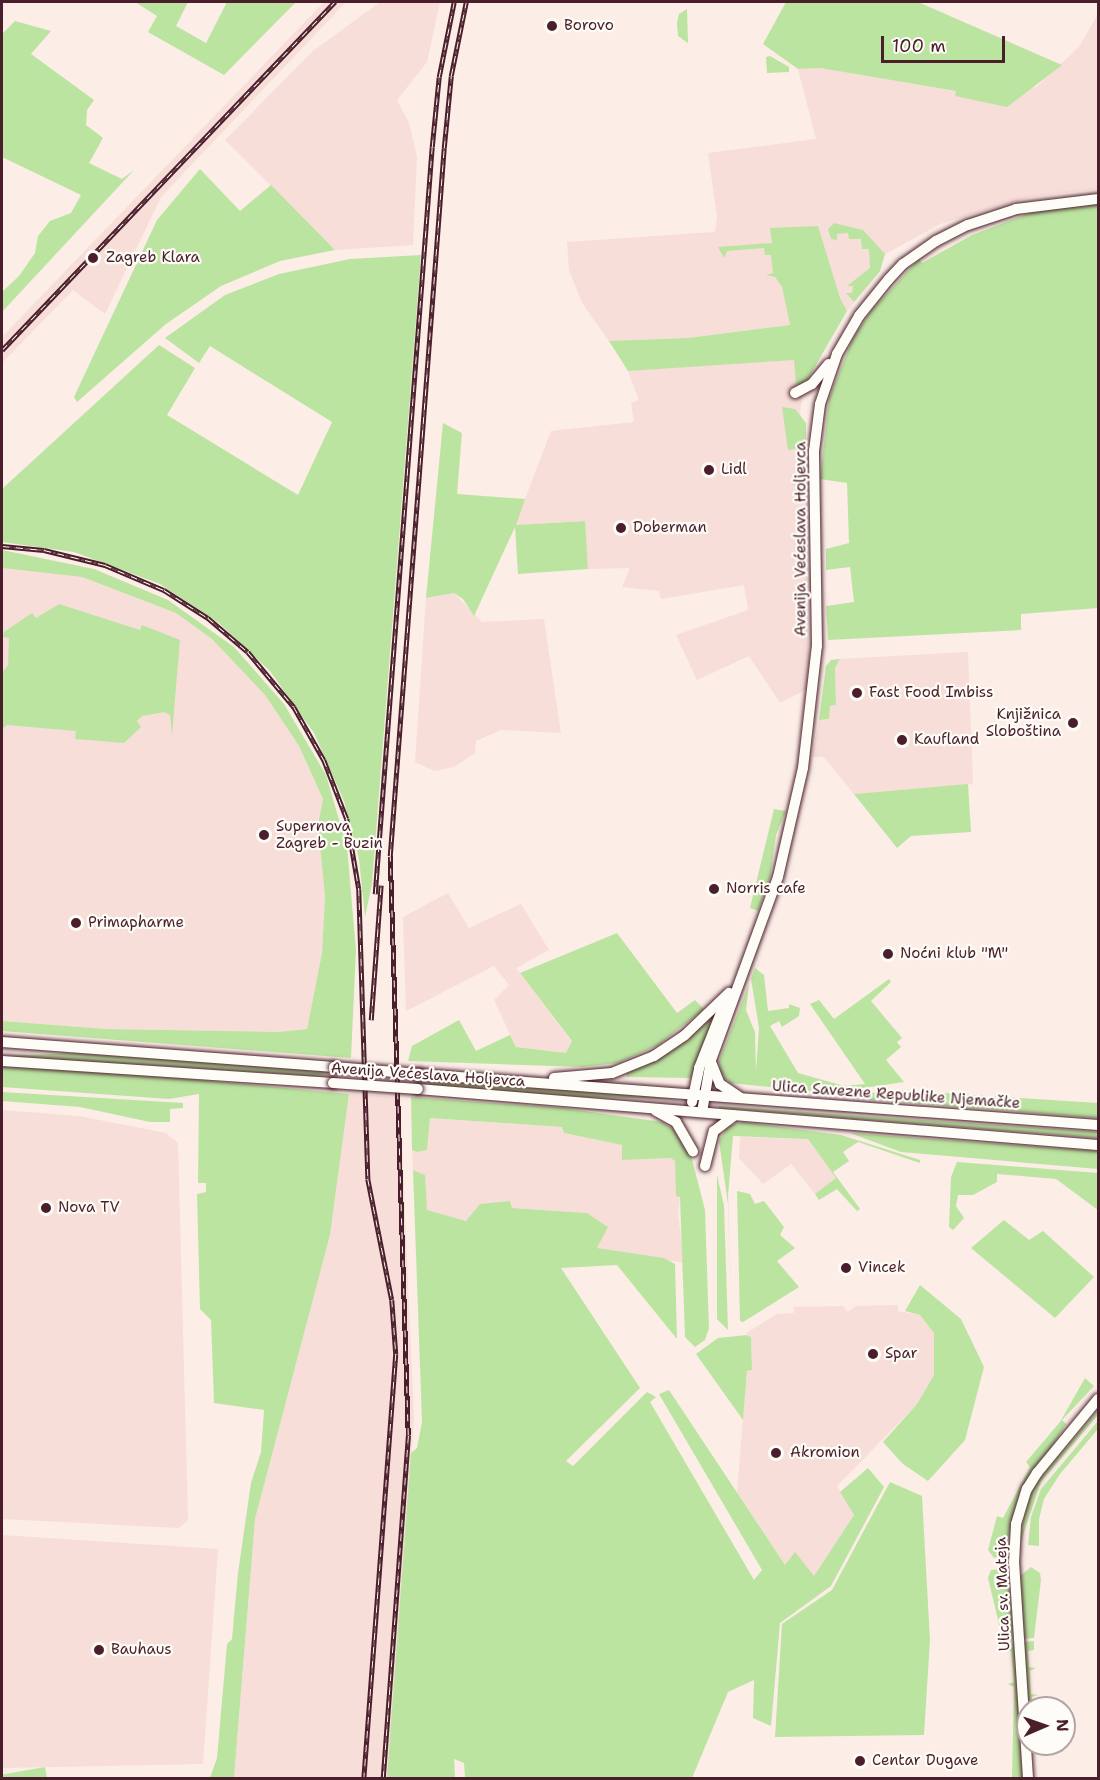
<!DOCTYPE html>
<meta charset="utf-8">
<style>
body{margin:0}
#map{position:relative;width:1100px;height:1780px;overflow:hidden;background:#fcede7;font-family:"Shantell Sans",sans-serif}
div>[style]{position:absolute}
.built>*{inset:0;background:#f7ded8}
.green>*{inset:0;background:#bbe4a1;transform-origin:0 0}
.roads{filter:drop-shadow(0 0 2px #4a1f2b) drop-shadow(0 0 2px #4a1f2b)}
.secondary>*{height:10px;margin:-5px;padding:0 5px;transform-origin:5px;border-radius:5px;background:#fdfcf7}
.rail>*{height:4.5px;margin-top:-2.25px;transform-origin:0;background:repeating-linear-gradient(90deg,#fdfcf7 0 7px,#4a1f2b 0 14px);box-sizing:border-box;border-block:2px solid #4a1f2b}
.bridges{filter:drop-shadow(0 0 2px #4a1f2b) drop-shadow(0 0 2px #4a1f2b)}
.secondary-bridge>*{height:10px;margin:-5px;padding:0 5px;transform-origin:5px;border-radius:5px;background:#fdfcf7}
.dots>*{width:16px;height:16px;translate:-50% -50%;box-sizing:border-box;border:3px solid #fdfcf7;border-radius:50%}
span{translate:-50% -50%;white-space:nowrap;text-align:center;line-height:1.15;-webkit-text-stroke:4.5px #fdfcf7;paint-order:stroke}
.poi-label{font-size:15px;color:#4a1f2b}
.left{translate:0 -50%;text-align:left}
.right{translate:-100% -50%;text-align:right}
.street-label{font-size:15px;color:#4a1f2b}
.frame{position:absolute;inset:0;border:3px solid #4a1f2b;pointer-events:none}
.north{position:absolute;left:1016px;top:1696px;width:60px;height:60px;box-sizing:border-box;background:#fdfcf7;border:2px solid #b5a4a5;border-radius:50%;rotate:88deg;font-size:16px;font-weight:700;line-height:24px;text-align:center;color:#4a1f2b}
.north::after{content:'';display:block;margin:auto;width:21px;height:27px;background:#4a1f2b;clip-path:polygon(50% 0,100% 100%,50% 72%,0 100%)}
.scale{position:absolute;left:881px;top:36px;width:124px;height:27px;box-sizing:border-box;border:3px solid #4a1f2b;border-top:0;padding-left:8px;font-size:18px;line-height:21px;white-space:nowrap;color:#4a1f2b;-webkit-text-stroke:4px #fdfcf7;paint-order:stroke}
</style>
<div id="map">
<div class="built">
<div style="clip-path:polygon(324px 2px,346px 2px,161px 197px,105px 314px,73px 290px,2px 363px,2px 337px)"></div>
<div style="clip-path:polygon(380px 2px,440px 2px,427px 62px,397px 100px,409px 123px,417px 157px,413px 245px,335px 250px,225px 140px,313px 51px)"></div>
<div style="clip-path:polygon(1098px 14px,1098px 189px,1031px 197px,940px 224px,884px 255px,880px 271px,847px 311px,840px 298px,770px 228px,790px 325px,688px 338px,609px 341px,582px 303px,569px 270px,567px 242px,715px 232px,717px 217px,708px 153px,816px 139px,798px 69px,820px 68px,956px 91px,955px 95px,1036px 87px,1079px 47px)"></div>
<div style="clip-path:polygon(794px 358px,804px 383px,800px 414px,806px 426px,803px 477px,809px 661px,807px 689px,780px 703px,749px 656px,697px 680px,676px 635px,748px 610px,744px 585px,661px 599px,659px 591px,622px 587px,630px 568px,588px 569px,584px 521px,515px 525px,551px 431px,634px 422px,631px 403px,639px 400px,628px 371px)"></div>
<div style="clip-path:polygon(2px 568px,82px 577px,176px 613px,212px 639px,265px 695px,299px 746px,323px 799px,318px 825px,325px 897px,322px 953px,307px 1029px,278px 1032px,106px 1029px,2px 1021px)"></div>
<div style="clip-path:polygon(454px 593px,482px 622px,544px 619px,561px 733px,501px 730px,476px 741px,475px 753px,454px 767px,434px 771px,415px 762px,426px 598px)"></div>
<div style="clip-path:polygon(968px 652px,973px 784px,854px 794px,824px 757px,812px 757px,819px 720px,829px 719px,830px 706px,836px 705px,835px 668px,840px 659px)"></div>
<div style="clip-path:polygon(448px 893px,469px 928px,521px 904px,549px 950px,516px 968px,572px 1042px,566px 1053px,516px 1047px,494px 1000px,509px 985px,494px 966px,406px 1011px,403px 917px)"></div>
<div style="clip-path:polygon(349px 1094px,400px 1097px,414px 1418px,388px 1778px,234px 1778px,255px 1519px,330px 1235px)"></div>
<div style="clip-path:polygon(2px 1110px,79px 1116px,166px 1133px,178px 1143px,188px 1520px,179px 1528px,2px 1519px)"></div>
<div style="clip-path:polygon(430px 1118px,563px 1127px,564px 1133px,622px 1145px,622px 1160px,671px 1158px,675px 1161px,677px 1196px,680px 1196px,678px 1214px,684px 1263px,596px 1248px,587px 1213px,512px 1208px,510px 1201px,466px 1221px,426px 1210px,425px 1175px,413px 1170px,412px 1150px,427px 1150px)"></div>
<div style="clip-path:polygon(740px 1137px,808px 1139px,836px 1178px,815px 1194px,791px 1164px,763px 1184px,739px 1158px)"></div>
<div style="clip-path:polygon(898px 1305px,898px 1311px,920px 1315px,934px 1333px,934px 1375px,917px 1404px,837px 1486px,854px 1515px,814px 1576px,785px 1565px,737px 1492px,747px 1371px,752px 1370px,751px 1337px,746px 1333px,777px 1314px,794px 1313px,794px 1307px,843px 1306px,848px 1312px,856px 1306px)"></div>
<div style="clip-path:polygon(2px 1535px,218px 1549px,203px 1764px,2px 1768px)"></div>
</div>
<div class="green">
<div style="clip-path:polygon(135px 2px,188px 2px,176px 26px,206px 43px,227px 2px,296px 2px,224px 75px,148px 32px,157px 16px)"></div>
<div style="clip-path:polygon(786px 2px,918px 2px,1062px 65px,1007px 107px,955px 96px,956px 91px,820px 68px,798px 69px,763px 44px)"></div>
<div style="clip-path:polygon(687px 9px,688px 43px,678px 36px,677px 23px,679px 14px)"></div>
<div style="clip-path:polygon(15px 21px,51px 31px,31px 54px,94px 100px,87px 110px,86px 125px,103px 138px,89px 163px,122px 179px,134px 170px,2px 312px,2px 292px,19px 276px,35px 253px,38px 236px,50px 221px,71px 213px,81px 195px,2px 157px,2px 34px)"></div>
<div style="clip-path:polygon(770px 56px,789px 67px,789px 72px,767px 73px,766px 57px)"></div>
<div style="clip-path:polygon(200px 169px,240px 211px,271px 185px,335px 250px,280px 261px,221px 286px,166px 324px,77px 402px,74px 397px,157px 220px)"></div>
<div style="clip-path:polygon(1098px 204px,1098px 608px,1021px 614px,1021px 630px,828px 640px,826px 606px,854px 602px,850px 567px,826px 570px,826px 549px,849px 543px,847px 483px,820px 479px,829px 399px,852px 340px,872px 310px,919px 259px,922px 263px,972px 235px,1035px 211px)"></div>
<div style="clip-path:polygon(834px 223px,863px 230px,885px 254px,880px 271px,854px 302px,846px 293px,852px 293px,853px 286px,847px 286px,870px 268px,869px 249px,862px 249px,861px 239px,849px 239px,848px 233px,837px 234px,837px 240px,831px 239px,828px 229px)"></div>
<div style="clip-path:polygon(818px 226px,840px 298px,847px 311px,806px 382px,796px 385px,794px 360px,628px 371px,609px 341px,688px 338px,790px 325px,782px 287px,775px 277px,766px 275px,773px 273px,771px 255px,765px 255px,764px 248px,727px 251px,724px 258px,718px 247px,772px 243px,770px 228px)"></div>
<div style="clip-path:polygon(421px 255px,372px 884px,365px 917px,359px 859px,344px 801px,314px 733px,270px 671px,219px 623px,160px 584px,74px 552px,2px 542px,2px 489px,159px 345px,195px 368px,167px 415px,298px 495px,332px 422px,210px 346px,199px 363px,165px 338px,225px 295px,279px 274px,350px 259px)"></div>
<div style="clip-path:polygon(782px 407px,795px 409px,806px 423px,806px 492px,792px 484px,798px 484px,796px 449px,788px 450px)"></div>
<div style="clip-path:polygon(443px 423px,462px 433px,457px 494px,525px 499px,516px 525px,585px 521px,588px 569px,518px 574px,515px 527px,474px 616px,463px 599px,454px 593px,426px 598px)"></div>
<div style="clip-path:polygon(2px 550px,94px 569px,168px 600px,234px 647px,284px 704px,326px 775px,347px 847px,356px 950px,351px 1058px,2px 1031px,2px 1021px,106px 1029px,278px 1032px,307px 1029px,322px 953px,325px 897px,318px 825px,323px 799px,299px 746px,265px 695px,212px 639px,176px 613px,82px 577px,2px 568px)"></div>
<div style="clip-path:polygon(59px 604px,140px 630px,142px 625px,180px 640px,172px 735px,170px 715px,164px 712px,142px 716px,137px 721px,141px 727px,124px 743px,75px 739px,76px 731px,7px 725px,2px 729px,2px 673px,8px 665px,9px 638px,3px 637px,4px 632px,32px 613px,36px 618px)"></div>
<div style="clip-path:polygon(840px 659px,835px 668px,836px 705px,830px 706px,829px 719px,819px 720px,826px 666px,831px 660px)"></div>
<div style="clip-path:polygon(968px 784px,971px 832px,911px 836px,897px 848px,854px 794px)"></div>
<div style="clip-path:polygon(774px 809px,786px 811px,776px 835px,770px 878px,758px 911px,750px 908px)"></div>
<div style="clip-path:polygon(617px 933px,677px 1013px,695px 1000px,704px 1009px,658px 1045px,618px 1063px,582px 1067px,408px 1061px,412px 1046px,459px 1020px,476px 1051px,510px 1035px,516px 1047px,566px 1053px,572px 1041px,520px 973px)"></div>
<div style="clip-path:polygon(755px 968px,764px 975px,768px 1011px,789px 1008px,789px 1004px,800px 1008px,799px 1016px,782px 1027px,779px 1021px,770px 1026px,798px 1073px,844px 1086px,865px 1084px,810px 1004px,819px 1000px,834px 1019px,889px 979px,891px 982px,871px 1001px,902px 1038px,897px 1042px,901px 1047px,886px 1060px,904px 1082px,829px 1093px,730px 1083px,720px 1073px,719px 1061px,749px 984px,746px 1010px,755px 1032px,756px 1071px,759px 1028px,751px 979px)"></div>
<div style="clip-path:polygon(716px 1013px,691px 1078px,627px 1077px,626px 1072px)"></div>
<div style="clip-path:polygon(77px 1053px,172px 1060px,331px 1072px,315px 1076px,2px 1056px)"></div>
<div style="clip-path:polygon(2px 1067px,73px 1068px,349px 1094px,330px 1235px,255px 1519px,234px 1778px,210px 1778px,217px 1758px,227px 1644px,232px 1639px,238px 1573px,251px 1483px,261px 1452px,264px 1410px,214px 1403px,211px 1320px,200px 1309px,197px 1194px,206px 1192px,206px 1183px,198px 1183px,199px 1094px,169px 1099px,2px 1087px)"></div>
<div style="clip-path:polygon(422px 1079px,608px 1093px,675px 1099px,582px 1097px,437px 1086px,421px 1082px)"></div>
<div style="clip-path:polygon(898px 1090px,1098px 1103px,1098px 1118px,836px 1097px)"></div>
<div style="clip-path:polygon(2px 1092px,183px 1103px,183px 1108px,170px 1109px,170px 1122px,150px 1122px,80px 1107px,2px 1101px)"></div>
<div style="clip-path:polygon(411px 1097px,563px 1108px,662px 1122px,675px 1130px,688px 1144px,705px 1210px,709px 1328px,705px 1340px,695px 1347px,685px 1337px,680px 1197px,676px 1196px,675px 1161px,671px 1158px,622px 1160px,622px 1145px,564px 1133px,562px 1127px,430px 1118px,427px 1150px,417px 1152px,412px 1150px)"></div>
<div style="clip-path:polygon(719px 1106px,1098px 1132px,1098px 1138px,719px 1108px)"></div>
<div style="clip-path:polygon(743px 1122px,841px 1135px,920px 1160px,920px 1163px,858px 1142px,843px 1152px,849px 1161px,833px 1172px,860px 1209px,857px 1211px,837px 1189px,819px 1200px,815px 1194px,836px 1178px,808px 1139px,733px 1136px,728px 1196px,732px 1325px,728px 1204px,719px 1141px,728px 1126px)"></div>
<div style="clip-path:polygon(850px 1133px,1098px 1151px,1098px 1169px,901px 1152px)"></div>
<div style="clip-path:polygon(957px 1162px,1098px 1173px,1098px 1210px,1056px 1179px,997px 1174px,997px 1182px,973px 1195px,958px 1195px,956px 1206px,964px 1218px,953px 1230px,949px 1227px,951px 1177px)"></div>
<div style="clip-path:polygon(413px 1170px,425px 1175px,427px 1210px,466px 1221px,480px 1204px,510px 1201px,512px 1208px,587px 1213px,608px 1227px,597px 1248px,664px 1258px,675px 1264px,677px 1339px,617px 1265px,561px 1268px,640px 1388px,566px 1461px,573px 1466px,647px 1392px,656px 1397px,650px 1402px,754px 1580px,762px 1570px,659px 1394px,669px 1390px,785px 1565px,795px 1552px,814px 1576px,854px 1515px,840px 1492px,868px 1468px,884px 1487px,831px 1586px,780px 1623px,771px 1726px,753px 1718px,754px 1680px,728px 1692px,692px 1778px,465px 1778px,464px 1763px,454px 1759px,455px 1778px,387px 1778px,411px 1453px,417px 1448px,422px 1422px)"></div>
<div style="clip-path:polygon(717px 1175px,724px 1206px,728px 1330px,717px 1319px)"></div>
<div style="clip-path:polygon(737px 1191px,750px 1194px,755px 1204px,764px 1201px,784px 1227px,780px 1235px,795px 1248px,777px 1261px,799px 1287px,743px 1322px,740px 1321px)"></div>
<div style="clip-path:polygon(1004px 1220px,1029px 1240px,1043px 1231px,1094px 1277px,1055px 1318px,971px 1248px)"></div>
<div style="clip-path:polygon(920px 1285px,961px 1319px,984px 1367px,965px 1440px,928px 1481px,903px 1464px,883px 1442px,917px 1404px,934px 1375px,934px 1333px,920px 1315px,905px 1311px)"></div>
<div style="clip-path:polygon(747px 1335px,751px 1337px,752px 1370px,747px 1371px,743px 1420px,696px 1354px,718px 1338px)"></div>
<div style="clip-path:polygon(1085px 1378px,1094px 1386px,1062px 1420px,1066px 1424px,1018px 1500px,1005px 1554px,994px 1558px,988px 1550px,997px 1516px,1003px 1518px,1030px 1467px,1026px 1462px,1060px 1422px)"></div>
<div style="clip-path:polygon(1098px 1410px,1098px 1415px,1041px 1482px,1019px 1547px,1026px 1506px,1036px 1483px)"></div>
<div style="clip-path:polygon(1098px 1421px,1098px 1429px,1060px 1474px,1044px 1499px,1039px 1519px,1039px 1546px,1028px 1545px,1031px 1517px,1041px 1489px)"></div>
<div style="clip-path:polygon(890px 1482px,922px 1496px,930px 1640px,924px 1735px,775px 1737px,782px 1624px,832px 1590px)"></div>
<div style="clip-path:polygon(1031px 1567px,1040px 1573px,1041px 1580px,1034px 1638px,1023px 1639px,1020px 1576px)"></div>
<div style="clip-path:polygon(1001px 1569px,1008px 1576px,1014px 1639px,1003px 1641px,988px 1578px,991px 1570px)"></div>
<div style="clip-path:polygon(1034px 1641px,1034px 1650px,1028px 1651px,1029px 1667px,1036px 1668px,1030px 1671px,1031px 1694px,1038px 1695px,1032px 1697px,1032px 1708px,1028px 1708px,1023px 1642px)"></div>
<div style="clip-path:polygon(1015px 1643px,1024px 1778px,1012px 1778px,1014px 1687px,1008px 1684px,1014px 1682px,1011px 1651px,1005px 1651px,1004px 1644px)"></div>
<div style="left:45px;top:1767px;width:11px;height:43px;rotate:80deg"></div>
</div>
<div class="roads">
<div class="secondary">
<div style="left:795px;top:393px;width:19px;rotate:-28deg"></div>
<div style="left:812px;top:384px;width:26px;rotate:-50deg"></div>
<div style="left:2px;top:1042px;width:333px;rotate:4.3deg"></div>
<div style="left:2px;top:1061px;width:332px;rotate:3.8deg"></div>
<div style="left:711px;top:1062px;width:24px;rotate:68deg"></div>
<div style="left:720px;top:1084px;width:25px;rotate:34deg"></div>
<div style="left:419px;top:1074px;width:681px;rotate:4.3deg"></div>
<div style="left:554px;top:1078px;width:58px;rotate:-4.9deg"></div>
<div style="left:612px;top:1073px;width:45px;rotate:-22deg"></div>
<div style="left:654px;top:1056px;width:37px;rotate:-34deg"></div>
<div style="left:685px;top:1035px;width:61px;rotate:-43.7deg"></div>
<div style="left:418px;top:1089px;width:682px;rotate:4.71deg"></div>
<div style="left:692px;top:1102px;width:35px;rotate:-78deg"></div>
<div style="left:699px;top:1068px;width:73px;rotate:-68.3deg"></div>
<div style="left:656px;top:1111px;width:23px;rotate:29deg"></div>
<div style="left:676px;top:1122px;width:34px;rotate:60deg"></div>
<div style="left:702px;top:1112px;width:53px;rotate:-80.2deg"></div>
<div style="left:711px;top:1060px;width:195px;rotate:-69.9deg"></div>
<div style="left:778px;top:877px;width:112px;rotate:-77.1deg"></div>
<div style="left:803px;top:768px;width:123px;rotate:-83.5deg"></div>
<div style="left:817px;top:646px;width:195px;rotate:-90.9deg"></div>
<div style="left:814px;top:451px;width:47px;rotate:-82.7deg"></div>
<div style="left:820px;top:404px;width:53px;rotate:-71.2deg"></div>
<div style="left:837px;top:354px;width:44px;rotate:-59.9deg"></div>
<div style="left:859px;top:316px;width:46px;rotate:-51.1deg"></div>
<div style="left:888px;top:280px;width:22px;rotate:-47deg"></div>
<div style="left:903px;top:264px;width:40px;rotate:-34.9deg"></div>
<div style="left:936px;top:241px;width:36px;rotate:-27deg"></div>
<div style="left:968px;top:225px;width:51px;rotate:-18.4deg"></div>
<div style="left:1016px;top:209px;width:83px;rotate:-7deg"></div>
<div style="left:705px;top:1166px;width:36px;rotate:-76deg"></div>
<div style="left:714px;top:1131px;width:26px;rotate:-37deg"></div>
<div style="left:1028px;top:1778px;width:215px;rotate:-93.7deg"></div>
<div style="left:1014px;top:1563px;width:39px;rotate:-87deg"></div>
<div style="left:1016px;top:1524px;width:37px;rotate:-73deg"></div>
<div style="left:1027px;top:1489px;width:19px;rotate:-58deg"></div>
<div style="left:1037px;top:1473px;width:96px;rotate:-50.5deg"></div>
</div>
</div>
<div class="rail">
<div style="left:2px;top:350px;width:482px;rotate:-46.3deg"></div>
<div style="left:2px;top:546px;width:42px;rotate:5.4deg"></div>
<div style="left:44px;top:550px;width:63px;rotate:13.8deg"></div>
<div style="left:105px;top:565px;width:64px;rotate:23deg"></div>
<div style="left:164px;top:590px;width:52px;rotate:32.5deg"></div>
<div style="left:208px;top:618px;width:52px;rotate:40.4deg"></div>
<div style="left:248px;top:652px;width:72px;rotate:50.1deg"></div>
<div style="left:294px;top:707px;width:61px;rotate:60.5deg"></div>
<div style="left:324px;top:760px;width:63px;rotate:68.7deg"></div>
<div style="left:347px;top:819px;width:71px;rotate:80.3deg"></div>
<div style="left:359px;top:889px;width:290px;rotate:88.2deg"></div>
<div style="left:368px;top:1179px;width:123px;rotate:78.8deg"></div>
<div style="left:392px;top:1300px;width:54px;rotate:85.8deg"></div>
<div style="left:396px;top:1354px;width:425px;rotate:94.3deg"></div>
<div style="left:375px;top:894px;width:749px;rotate:-85.64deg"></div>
<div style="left:432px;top:147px;width:70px;rotate:-84.3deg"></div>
<div style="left:439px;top:77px;width:76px;rotate:-78.7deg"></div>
<div style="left:371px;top:1020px;width:135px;rotate:-85.8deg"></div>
<div style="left:383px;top:1778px;width:344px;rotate:-85.8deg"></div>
<div style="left:408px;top:1435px;width:579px;rotate:-91.78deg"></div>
<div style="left:390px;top:856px;width:710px;rotate:-85.64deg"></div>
<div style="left:444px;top:148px;width:72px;rotate:-84.4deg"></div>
<div style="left:451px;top:76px;width:76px;rotate:-78.5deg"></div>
</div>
<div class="bridges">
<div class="secondary-bridge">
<div style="left:334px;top:1067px;width:85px;rotate:4.7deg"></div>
<div style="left:333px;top:1083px;width:85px;rotate:4deg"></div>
</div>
</div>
<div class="dots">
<div style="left:552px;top:26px;background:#4a1f2b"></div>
<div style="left:93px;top:258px;background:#4a1f2b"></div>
<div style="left:709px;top:470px;background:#4a1f2b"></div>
<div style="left:621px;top:528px;background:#4a1f2b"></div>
<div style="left:857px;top:693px;background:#4a1f2b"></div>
<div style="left:1073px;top:723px;background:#4a1f2b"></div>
<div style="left:902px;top:740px;background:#4a1f2b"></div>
<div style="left:264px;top:835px;background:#4a1f2b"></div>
<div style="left:714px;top:889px;background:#4a1f2b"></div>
<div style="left:76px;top:923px;background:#4a1f2b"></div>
<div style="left:888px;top:954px;background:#4a1f2b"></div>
<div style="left:46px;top:1208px;background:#4a1f2b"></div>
<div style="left:846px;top:1268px;background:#4a1f2b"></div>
<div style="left:873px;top:1354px;background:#4a1f2b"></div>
<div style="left:776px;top:1453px;background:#4a1f2b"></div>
<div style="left:99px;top:1650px;background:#4a1f2b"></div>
<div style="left:860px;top:1761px;background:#4a1f2b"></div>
</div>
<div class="poi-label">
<span class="left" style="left:564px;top:26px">Borovo</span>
<span class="left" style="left:106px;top:258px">Zagreb Klara</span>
<span class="left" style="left:721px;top:470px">Lidl</span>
<span class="left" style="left:633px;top:528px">Doberman</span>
<span class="left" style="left:869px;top:693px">Fast Food Imbiss</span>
<span class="right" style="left:1061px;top:723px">Knjižnica<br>Sloboština</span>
<span class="left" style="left:914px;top:740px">Kaufland</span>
<span class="left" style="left:276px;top:835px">Supernova<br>Zagreb - Buzin</span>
<span class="left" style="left:726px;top:889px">Norris cafe</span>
<span class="left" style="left:88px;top:923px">Primapharme</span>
<span class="left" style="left:900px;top:954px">Noćni klub "M"</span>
<span class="left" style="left:58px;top:1208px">Nova TV</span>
<span class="left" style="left:858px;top:1268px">Vincek</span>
<span class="left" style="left:885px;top:1354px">Spar</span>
<span class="left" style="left:790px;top:1453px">Akromion</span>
<span class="left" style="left:111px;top:1650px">Bauhaus</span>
<span class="left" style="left:872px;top:1761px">Centar Dugave</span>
</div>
<div class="street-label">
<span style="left:801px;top:539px;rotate:-90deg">Avenija Većeslava Holjevca</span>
<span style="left:428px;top:1075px;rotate:4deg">Avenija Većeslava Holjevca</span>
<span style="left:896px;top:1095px;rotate:4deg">Ulica Savezne Republike Njemačke</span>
<span style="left:1003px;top:1594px;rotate:-92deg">Ulica sv. Mateja</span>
</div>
<div class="frame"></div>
<div class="north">N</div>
<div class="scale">100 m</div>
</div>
